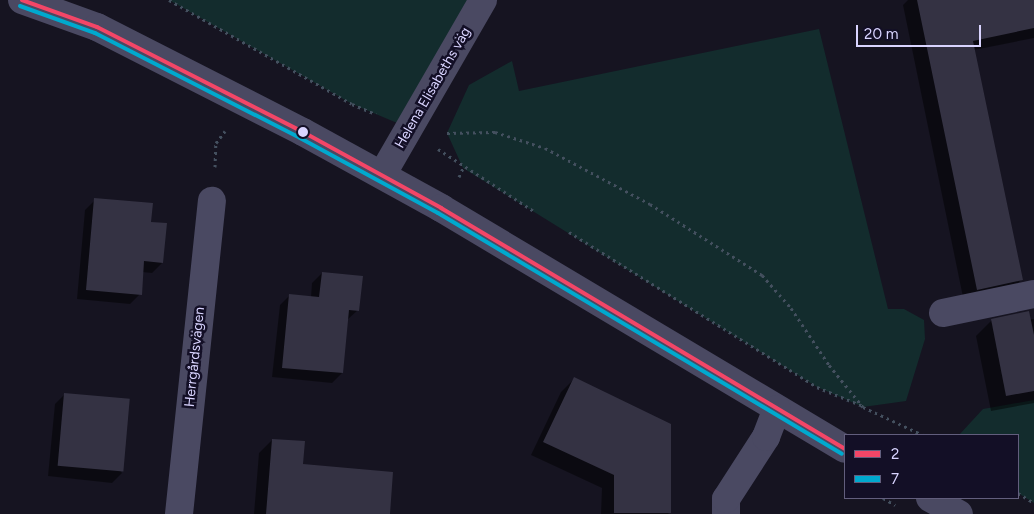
<!DOCTYPE html>
<meta charset="utf-8">
<style>
body{margin:0}
#map{position:relative;width:1034px;height:514px;overflow:hidden;background:#161421;font-family:Figtree,sans-serif}
div>[style]{position:absolute}
.green>*{inset:0;background:#132c2d}
.shadow>*{inset:0;background:#0007}
.building>*{inset:0;background:#343243;transform-origin:0 0}
.path>*{height:3px;margin-top:-1.5px;transform-origin:0;background:repeating-linear-gradient(90deg,#44505f 0 2.5px,transparent 0 6.5px)}
.minor>*{height:28px;margin:-14px;padding:0 14px;transform-origin:14px;border-radius:14px;background:#4a4962}
.bus-1>*{height:4px;margin:-2px;padding:0 2px;transform-origin:2px;border-radius:2px;background:#f34667}
.bus-2>*{height:4px;margin:-2px;padding:0 2px;transform-origin:2px;border-radius:2px;background:#00a9ce}
.dots>*{width:14px;height:14px;translate:-50% -50%;box-sizing:border-box;border:2px solid #130f26;border-radius:50%}
span{translate:-50% -50%;white-space:nowrap;text-align:center;line-height:1.15;-webkit-text-stroke:5px #130f26;paint-order:stroke}
.street-label{font-size:14px;color:#d9d4ff}
.legend{position:absolute;left:844px;top:434px;width:175px;height:65px;box-sizing:border-box;background:#130f26;border:1px solid #625e7d;margin:0;padding:6px 9px;list-style:none;font-size:15px;color:#d9d4ff}
.legend li{display:flex;align-items:center;gap:10px;height:25px}
.legend b{width:25px;border:1px solid #625e7d}
.scale{position:absolute;left:856px;top:25px;width:125px;height:22px;box-sizing:border-box;border:2px solid #d9d4ff;border-top:0;padding-left:6px;font-size:15px;line-height:18px;white-space:nowrap;color:#d9d4ff;-webkit-text-stroke:4px #130f26;paint-order:stroke}
</style>
<div id="map">
<div class="green">
<div style="clip-path:polygon(169px 0,483px 0,409px 128px,352px 104px)"></div>
<div style="clip-path:polygon(819px 29px,888px 309px,904px 309px,924px 320px,925px 339px,906px 401px,863px 407px,817px 387px,463px 168px,447px 133px,469px 85px,512px 61px,519px 91px)"></div>
<div style="clip-path:polygon(1034px 400px,1034px 503px,1018px 493px,1018px 435px,959px 435px,983px 409px)"></div>
</div>
<div class="shadow">
<div style="clip-path:polygon(908px 0,1034px 0,1034px 38px,974px 50px,1021px 280px,1008px 293px,964px 302px,903px 5px)"></div>
<div style="clip-path:polygon(95px 200px,150px 223px,166px 224px,162px 263px,152px 273px,142px 272px,140px 294px,130px 304px,77px 299px,85px 210px)"></div>
<div style="clip-path:polygon(322px 273px,358px 310px,347px 320px,342px 373px,332px 383px,272px 377px,280px 305px,290px 295px,311px 297px,312px 283px)"></div>
<div style="clip-path:polygon(1034px 319px,1034px 403px,991px 411px,976px 336px,992px 320px)"></div>
<div style="clip-path:polygon(574px 379px,669px 513px,668px 514px,601px 514px,602px 488px,531px 455px,561px 392px)"></div>
<div style="clip-path:polygon(65px 394px,122px 473px,112px 483px,48px 476px,55px 404px)"></div>
<div style="clip-path:polygon(272px 440px,301px 465px,389px 514px,254px 514px,259px 453px)"></div>
</div>
<div class="building">
<div style="clip-path:polygon(917px 0,1034px 0,1034px 28px,973px 41px,1023px 280px,977px 290px)"></div>
<div style="clip-path:polygon(94px 198px,153px 203px,151px 222px,167px 223px,163px 263px,144px 261px,142px 295px,86px 290px)"></div>
<div style="clip-path:polygon(322px 272px,363px 276px,359px 311px,349px 310px,343px 373px,282px 368px,289px 294px,319px 297px)"></div>
<div style="clip-path:polygon(1029px 311px,1034px 335px,1034px 391px,1006px 396px,991px 319px)"></div>
<div style="clip-path:polygon(574px 377px,671px 424px,671px 513px,614px 513px,614px 475px,543px 442px)"></div>
<div style="left:64px;top:393px;width:66px;height:73px;rotate:5deg"></div>
<div style="clip-path:polygon(272px 439px,305px 441px,303px 464px,393px 472px,390px 514px,266px 514px)"></div>
</div>
<div class="path">
<div style="left:169px;top:0;width:210px;rotate:29.6deg"></div>
<div style="left:352px;top:104px;width:26px;rotate:23deg"></div>
<div style="left:447px;top:133px;width:48px;rotate:-1.2deg"></div>
<div style="left:495px;top:132px;width:52px;rotate:17.7deg"></div>
<div style="left:545px;top:148px;width:119px;rotate:28.1deg"></div>
<div style="left:650px;top:204px;width:133px;rotate:32.4deg"></div>
<div style="left:762px;top:275px;width:44px;rotate:48.7deg"></div>
<div style="left:791px;top:308px;width:69px;rotate:56.3deg"></div>
<div style="left:829px;top:365px;width:54px;rotate:51deg"></div>
<div style="left:863px;top:407px;width:66px;rotate:25deg"></div>
<div style="left:438px;top:149px;width:114px;rotate:32.9deg"></div>
<div style="left:215px;top:167px;width:24px;rotate:-88deg"></div>
<div style="left:216px;top:143px;width:15px;rotate:-53deg"></div>
<div style="left:459px;top:177px;width:10px;rotate:-66deg"></div>
<div style="left:569px;top:232px;width:292px;rotate:32deg"></div>
<div style="left:817px;top:387px;width:50px;rotate:22.4deg"></div>
<div style="left:1018px;top:493px;width:19px;rotate:32deg"></div>
<div style="left:883px;top:498px;width:14px;rotate:30deg"></div>
</div>
<div class="minor">
<div style="left:22px;top:0;width:80px;rotate:19.8deg"></div>
<div style="left:97px;top:27px;width:231px;rotate:27deg"></div>
<div style="left:303px;top:132px;width:158px;rotate:28.8deg"></div>
<div style="left:441px;top:208px;width:470px;rotate:30.8deg"></div>
<div style="left:382px;top:175px;width:202px;rotate:-60deg"></div>
<div style="left:943px;top:313px;width:93px;rotate:-11.8deg"></div>
<div style="left:930px;top:498px;width:33px;rotate:29deg"></div>
<div style="left:179px;top:514px;width:315px;rotate:-84deg"></div>
<div style="left:726px;top:514px;width:15px;rotate:-90deg"></div>
<div style="left:726px;top:499px;width:74px;rotate:-57.2deg"></div>
<div style="left:766px;top:437px;width:30px;rotate:-69deg"></div>
</div>
<div class="bus-1">
<div style="left:22px;top:0;width:80px;rotate:19.8deg"></div>
<div style="left:97px;top:27px;width:231px;rotate:27deg"></div>
<div style="left:303px;top:132px;width:158px;rotate:28.8deg"></div>
<div style="left:441px;top:208px;width:470px;rotate:30.8deg"></div>
</div>
<div class="bus-2">
<div style="left:20px;top:6px;width:80px;rotate:19.8deg"></div>
<div style="left:95px;top:33px;width:230px;rotate:27.1deg"></div>
<div style="left:300px;top:138px;width:157px;rotate:28.5deg"></div>
<div style="left:438px;top:213px;width:470px;rotate:30.8deg"></div>
</div>
<div class="dots">
<div style="left:303px;top:132px;background:#d9d4ff"></div>
</div>
<div class="street-label">
<span style="left:433px;top:88px;rotate:-60deg">Helena Elisabeths väg</span>
<span style="left:195px;top:357px;rotate:-84deg">Herrgårdsvägen</span>
</div>
<ul class="legend">
<li><b style="height:6px;background:#f34667"></b>2</li>
<li><b style="height:6px;background:#00a9ce"></b>7</li>
</ul>
<div class="scale">20 m</div>
</div>
